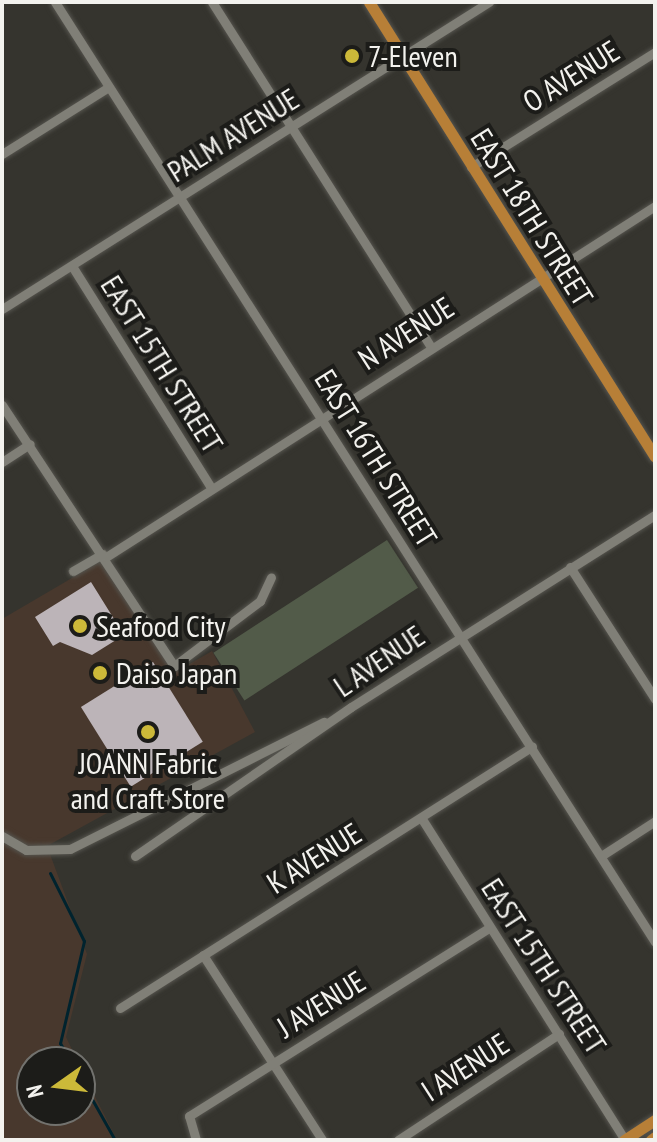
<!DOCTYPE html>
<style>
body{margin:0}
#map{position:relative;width:657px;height:1142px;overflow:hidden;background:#35342e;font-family:"PT Sans Narrow",sans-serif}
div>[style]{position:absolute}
.commercial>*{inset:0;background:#48382d}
.green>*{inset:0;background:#525b49;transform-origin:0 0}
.stream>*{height:3px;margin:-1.5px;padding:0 1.5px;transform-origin:1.5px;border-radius:1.5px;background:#00232e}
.building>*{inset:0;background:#bcb4b8;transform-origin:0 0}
.roads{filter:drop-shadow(0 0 2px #55544e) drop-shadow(0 0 2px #55544e)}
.minor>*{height:9px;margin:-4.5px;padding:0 4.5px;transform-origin:4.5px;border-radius:4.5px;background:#807f77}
.major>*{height:11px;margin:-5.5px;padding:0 5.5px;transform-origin:5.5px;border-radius:5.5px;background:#b77f37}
.dots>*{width:22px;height:22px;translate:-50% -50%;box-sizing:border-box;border:4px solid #1c1c19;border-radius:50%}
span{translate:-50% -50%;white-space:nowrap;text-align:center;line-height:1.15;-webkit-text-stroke:8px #1c1c19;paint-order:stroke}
.poi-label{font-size:30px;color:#f3f2ee}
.left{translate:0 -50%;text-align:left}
.street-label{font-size:30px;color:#f3f2ee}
.frame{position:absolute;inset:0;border:4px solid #f3f2ee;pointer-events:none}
.north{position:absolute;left:16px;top:1046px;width:80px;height:80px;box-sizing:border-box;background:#1c1c19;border:2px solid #72726e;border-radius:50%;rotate:256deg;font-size:22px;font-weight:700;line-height:32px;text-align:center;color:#f3f2ee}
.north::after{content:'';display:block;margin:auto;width:28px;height:36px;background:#ccb939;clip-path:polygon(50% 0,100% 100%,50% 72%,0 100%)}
</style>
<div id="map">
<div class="commercial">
<div style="clip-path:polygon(101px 561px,174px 673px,212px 651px,255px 732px,47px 846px,87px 954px,66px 1037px,78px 1062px,32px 1062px,32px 1110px,80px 1110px,80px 1067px,117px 1140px,2px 1140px,2px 619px)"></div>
</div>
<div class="green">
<div style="left:387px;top:540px;width:57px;height:207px;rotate:57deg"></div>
</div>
<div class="stream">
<div style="left:50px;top:873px;width:76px;rotate:63.4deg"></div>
<div style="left:84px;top:941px;width:105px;rotate:103.2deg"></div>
<div style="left:60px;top:1043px;width:22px;rotate:60deg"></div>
<div style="left:80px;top:1078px;width:71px;rotate:60.6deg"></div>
</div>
<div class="building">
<div style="clip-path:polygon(91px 582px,124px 635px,92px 655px,60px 642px,53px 646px,35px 617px)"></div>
<div style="left:153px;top:662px;width:94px;height:85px;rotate:58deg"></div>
</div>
<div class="roads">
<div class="minor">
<div style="left:55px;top:2px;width:1115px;rotate:57.45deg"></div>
<div style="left:212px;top:2px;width:407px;rotate:57.6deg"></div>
<div style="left:2px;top:154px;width:126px;rotate:-32.1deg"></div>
<div style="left:471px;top:167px;width:217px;rotate:-32deg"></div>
<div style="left:72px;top:266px;width:262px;rotate:57.9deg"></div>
<div style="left:2px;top:309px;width:576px;rotate:-32.23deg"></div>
<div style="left:2px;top:405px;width:313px;rotate:56.6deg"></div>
<div style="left:174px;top:666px;width:108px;rotate:-37.1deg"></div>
<div style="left:260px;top:601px;width:26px;rotate:-65deg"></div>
<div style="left:2px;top:462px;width:33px;rotate:-33deg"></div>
<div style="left:106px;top:557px;width:652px;rotate:-32.59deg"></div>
<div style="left:570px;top:567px;width:157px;rotate:57.2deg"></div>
<div style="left:73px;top:571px;width:34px;rotate:-30deg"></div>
<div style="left:422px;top:819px;width:380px;rotate:57.7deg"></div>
<div style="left:2px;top:836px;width:28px;rotate:30deg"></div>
<div style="left:26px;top:850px;width:44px;rotate:-1.3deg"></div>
<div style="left:70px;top:849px;width:284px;rotate:-26.6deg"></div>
<div style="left:135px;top:856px;width:262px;rotate:-34.6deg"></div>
<div style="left:351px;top:707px;width:360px;rotate:-32.3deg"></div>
<div style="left:601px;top:856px;width:64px;rotate:-32.9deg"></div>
<div style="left:203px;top:955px;width:220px;rotate:57.2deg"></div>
<div style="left:120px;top:1008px;width:488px;rotate:-32.4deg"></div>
<div style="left:196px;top:1140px;width:25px;rotate:-106deg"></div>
<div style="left:189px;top:1116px;width:355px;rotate:-32.1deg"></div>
<div style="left:398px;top:1140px;width:193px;rotate:-33.4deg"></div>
</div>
<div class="major">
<div style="left:369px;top:2px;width:537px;rotate:57.85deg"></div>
<div style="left:624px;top:1140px;width:37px;rotate:-33deg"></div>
<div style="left:651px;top:1140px;width:5px;rotate:-37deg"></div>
</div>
</div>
<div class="dots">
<div style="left:352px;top:56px;background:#ccb939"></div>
<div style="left:80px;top:626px;background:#ccb939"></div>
<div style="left:100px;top:673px;background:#ccb939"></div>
<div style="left:148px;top:732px;background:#ccb939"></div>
</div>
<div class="poi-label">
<span class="left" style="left:368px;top:56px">7-Eleven</span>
<span class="left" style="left:96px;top:626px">Seafood City</span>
<span class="left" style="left:116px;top:673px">Daiso Japan</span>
<span style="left:148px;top:780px">JOANN Fabric<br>and Craft Store</span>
</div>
<div class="street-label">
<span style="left:571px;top:76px;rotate:-32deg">O AVENUE</span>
<span style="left:233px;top:135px;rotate:-32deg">PALM AVENUE</span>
<span style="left:532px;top:217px;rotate:58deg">EAST 18TH STREET</span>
<span style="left:406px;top:333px;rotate:-33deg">N AVENUE</span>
<span style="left:162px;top:364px;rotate:58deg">EAST 15TH STREET</span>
<span style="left:376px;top:458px;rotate:58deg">EAST 16TH STREET</span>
<span style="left:379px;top:661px;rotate:-34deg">L AVENUE</span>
<span style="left:314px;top:858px;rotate:-32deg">K AVENUE</span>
<span style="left:544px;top:966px;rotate:57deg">EAST 15TH STREET</span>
<span style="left:321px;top:1004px;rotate:-32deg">J AVENUE</span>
<span style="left:465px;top:1067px;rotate:-33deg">I AVENUE</span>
</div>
<div class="frame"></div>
<div class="north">N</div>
</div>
